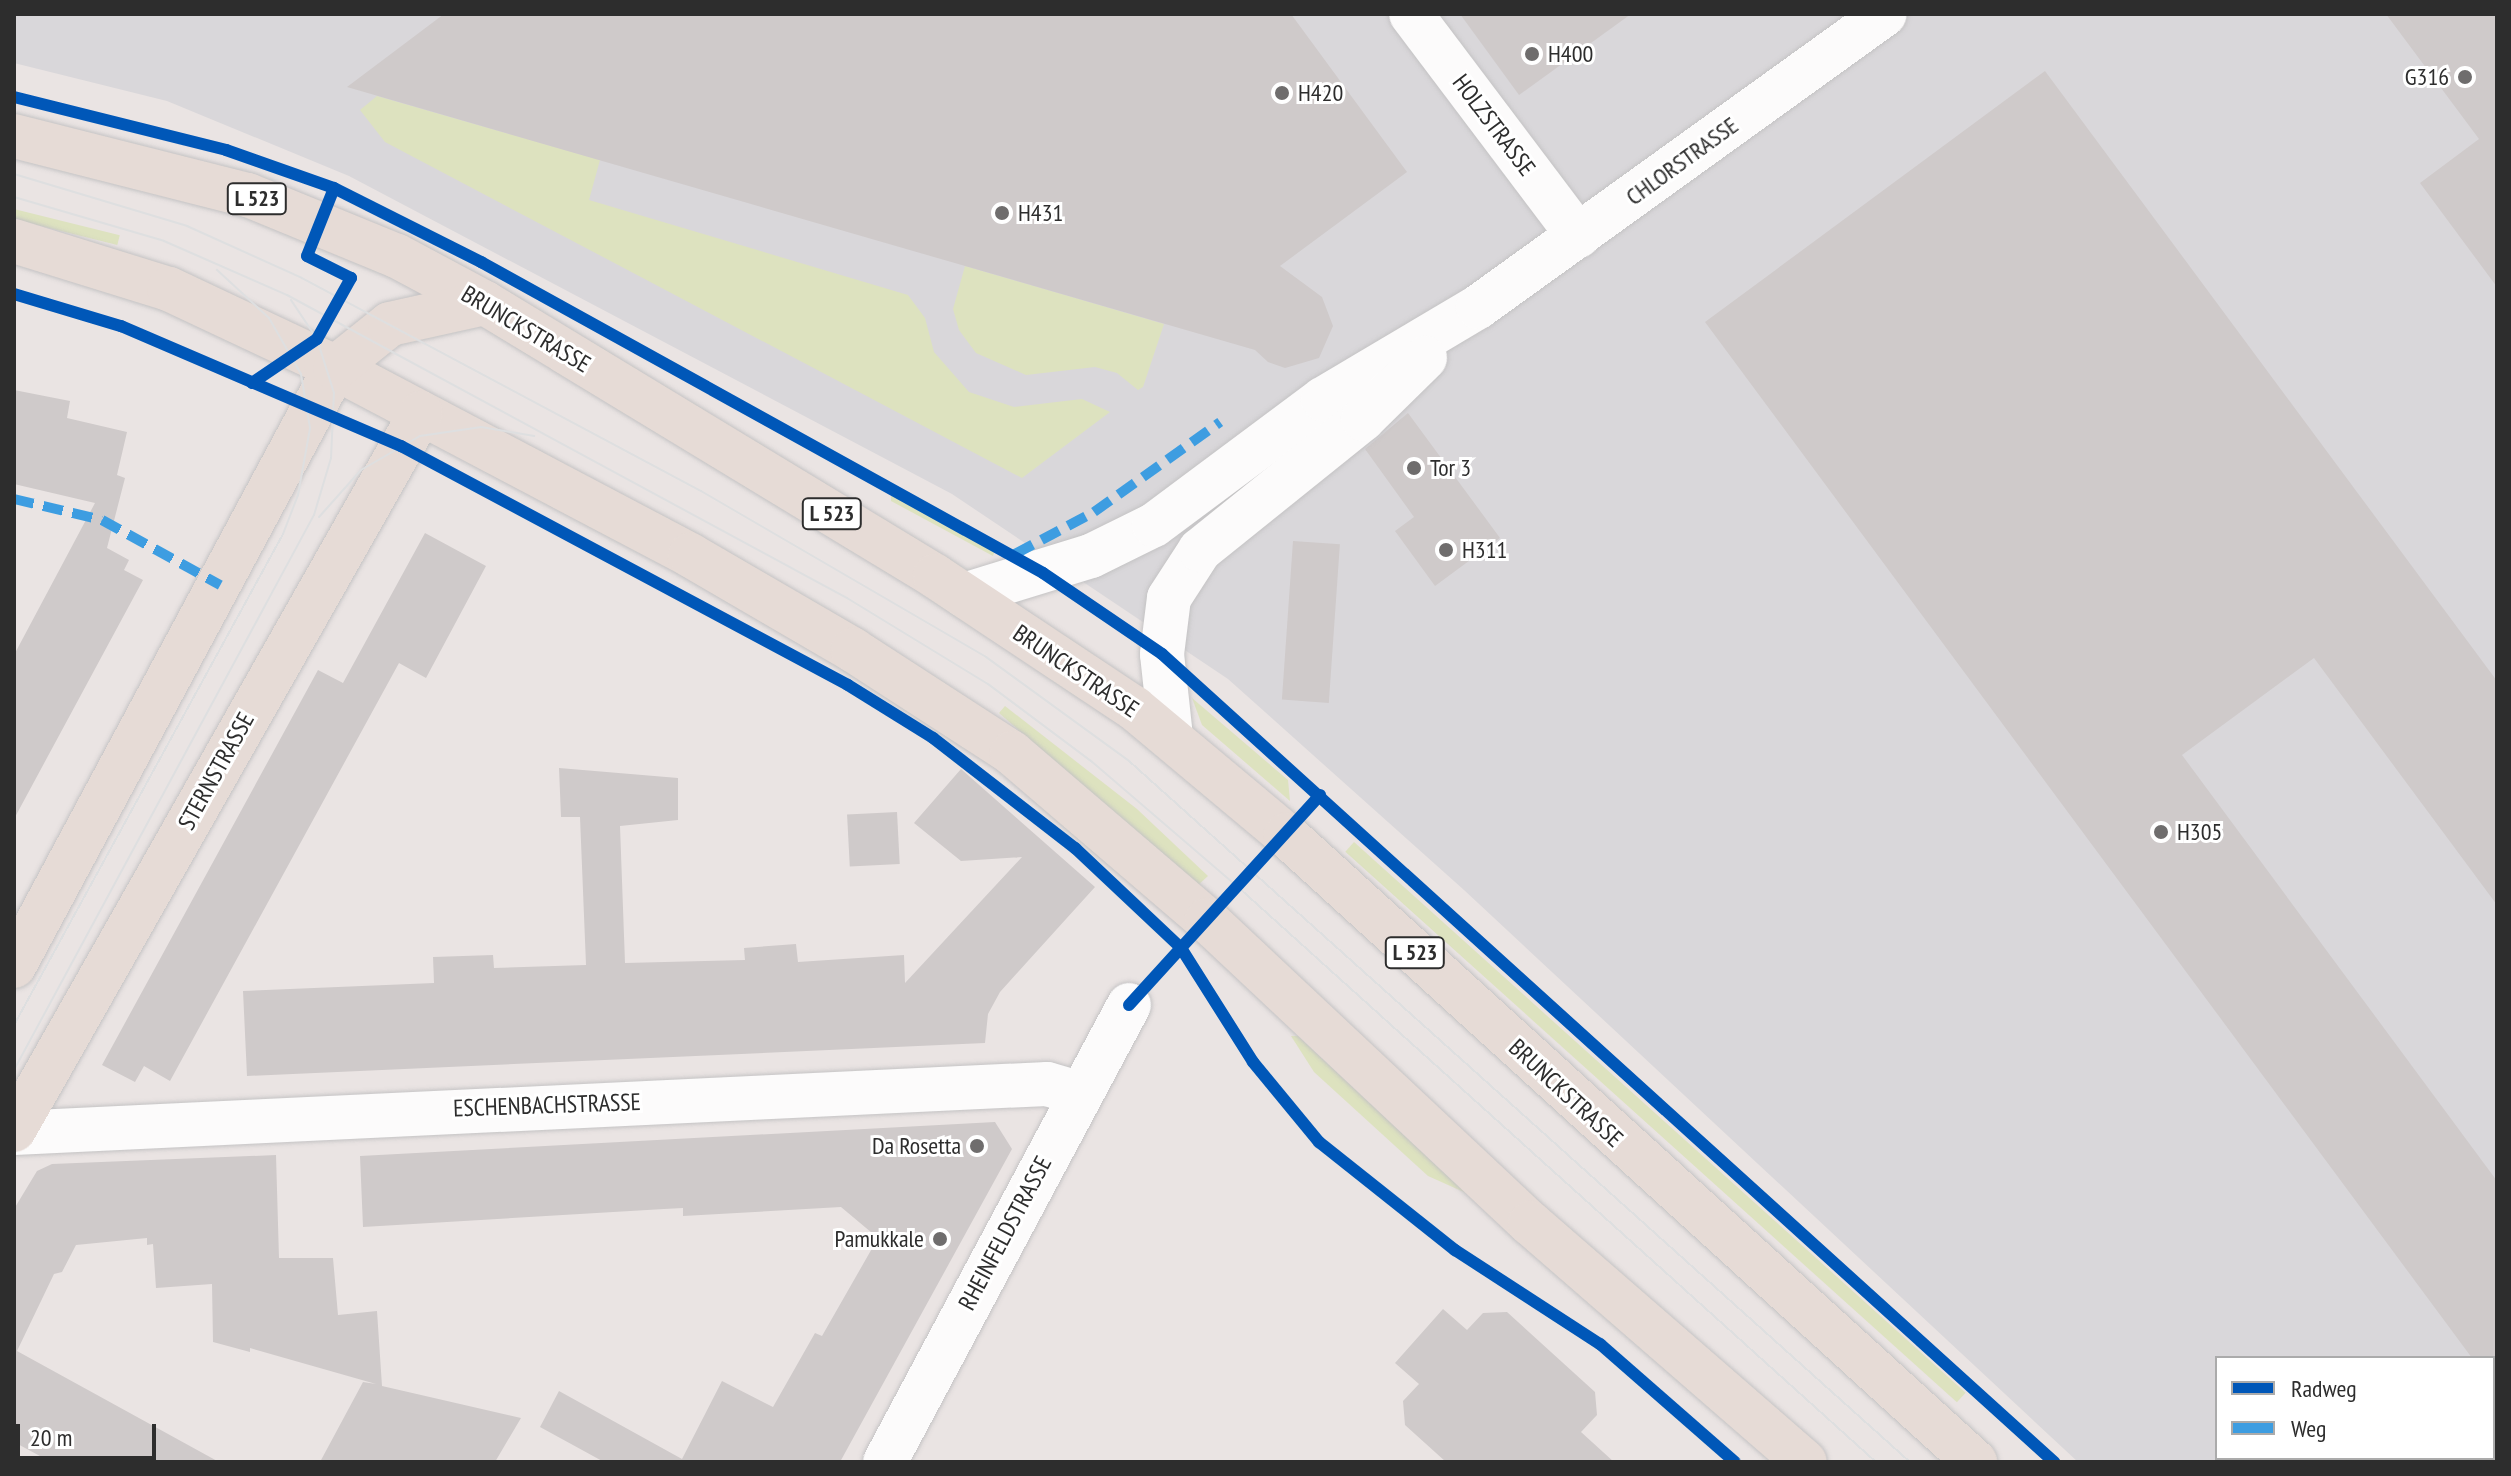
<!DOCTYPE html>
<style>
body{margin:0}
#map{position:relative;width:2511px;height:1476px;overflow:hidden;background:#eae4e3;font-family:"PT Sans Narrow",sans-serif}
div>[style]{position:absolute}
.industrial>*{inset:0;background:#d9d7da}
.green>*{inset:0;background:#dde2bf;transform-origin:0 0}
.building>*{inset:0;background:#cfcaca;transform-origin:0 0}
.roads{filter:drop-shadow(0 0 2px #c4c3c4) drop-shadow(0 0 2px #c4c3c4)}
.minor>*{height:44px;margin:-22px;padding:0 22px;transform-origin:22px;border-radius:22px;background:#fcfbfb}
.major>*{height:44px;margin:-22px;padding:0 22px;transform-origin:22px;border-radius:22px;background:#e6dbd6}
.tram>*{height:2px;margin:-1px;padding:0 1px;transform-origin:1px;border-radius:1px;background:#dedfe0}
.quiet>*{height:10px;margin-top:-5px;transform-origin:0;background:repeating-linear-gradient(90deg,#3d9de1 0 20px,transparent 0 30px)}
.cycleway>*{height:12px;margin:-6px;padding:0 6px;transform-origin:6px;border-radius:6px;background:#0057b8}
.dots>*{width:22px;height:22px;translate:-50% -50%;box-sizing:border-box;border:4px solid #fff;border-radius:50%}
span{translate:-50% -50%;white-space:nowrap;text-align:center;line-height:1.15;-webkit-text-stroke:6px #fff;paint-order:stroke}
.shield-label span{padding:2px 6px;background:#fff;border:2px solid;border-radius:6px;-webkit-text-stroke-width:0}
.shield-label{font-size:22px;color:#2d2d2d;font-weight:700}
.poi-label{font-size:24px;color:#2d2d2d}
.left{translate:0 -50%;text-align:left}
.right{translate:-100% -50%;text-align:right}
.street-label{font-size:24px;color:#2d2d2d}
.frame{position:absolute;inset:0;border:16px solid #2d2d2d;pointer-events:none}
.legend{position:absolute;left:2215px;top:1356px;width:280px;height:104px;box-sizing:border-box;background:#fff;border:2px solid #ababab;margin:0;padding:10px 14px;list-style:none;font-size:24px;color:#2d2d2d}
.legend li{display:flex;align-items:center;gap:16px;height:40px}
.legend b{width:40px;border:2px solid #ababab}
.scale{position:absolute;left:16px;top:1424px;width:140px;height:36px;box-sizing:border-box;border:4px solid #2d2d2d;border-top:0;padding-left:10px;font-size:24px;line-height:28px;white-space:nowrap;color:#2d2d2d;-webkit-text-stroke:6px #fff;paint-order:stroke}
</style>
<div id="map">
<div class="industrial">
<div style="clip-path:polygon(evenodd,14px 14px,2497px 14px,2497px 1462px,2078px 1462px,1464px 890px,1228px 679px,952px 494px,349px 176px,167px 101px,14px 63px,14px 14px,2217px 1358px,2493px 1358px,2493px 1458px,2217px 1458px,2217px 1358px)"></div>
</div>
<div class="green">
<div style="clip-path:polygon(377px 96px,600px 160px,589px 200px,908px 295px,925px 318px,934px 352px,969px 392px,1014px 407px,1082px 399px,1110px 412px,1022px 478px,385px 142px,360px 110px)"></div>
<div style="left:14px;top:209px;width:109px;height:10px;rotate:14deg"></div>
<div style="clip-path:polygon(965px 266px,1164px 324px,1143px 387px,1138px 390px,1117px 373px,1095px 367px,1026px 375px,976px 353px,959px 330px,953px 309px)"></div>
<div style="clip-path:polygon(891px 493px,995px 550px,993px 556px,891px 501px)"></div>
<div style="clip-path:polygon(1192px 698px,1288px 780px,1290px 801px,1202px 725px)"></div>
<div style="clip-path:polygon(1005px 706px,1137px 809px,1208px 876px,1197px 886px,999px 713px)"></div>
<div style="left:1354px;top:842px;width:823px;height:13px;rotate:42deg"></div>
<div style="clip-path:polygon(1291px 1036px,1298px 1036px,1466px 1193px,1428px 1176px,1314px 1072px)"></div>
</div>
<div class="building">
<div style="clip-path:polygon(444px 14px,1291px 14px,1407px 172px,1280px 266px,1322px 297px,1333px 326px,1319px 358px,1285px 368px,1268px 362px,1255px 350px,347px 87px)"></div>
<div style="clip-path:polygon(1460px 14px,1631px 14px,1519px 95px)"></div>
<div style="clip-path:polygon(2386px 14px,2497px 14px,2497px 287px,2420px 183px,2479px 139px)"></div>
<div style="clip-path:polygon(2045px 71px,2497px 681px,2497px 905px,2314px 658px,2182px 755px,2497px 1181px,2497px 1392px,2493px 1358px,2472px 1358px,1705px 322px)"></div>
<div style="clip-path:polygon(14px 390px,70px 401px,67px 418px,127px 432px,117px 475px,125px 478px,107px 548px,129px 560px,124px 570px,143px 580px,14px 819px,14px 655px,95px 503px,14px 484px)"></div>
<div style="clip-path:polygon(1408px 413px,1500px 538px,1435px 586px,1395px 531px,1414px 517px,1365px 449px)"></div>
<div style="clip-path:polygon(425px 533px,486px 566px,426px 678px,399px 663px,170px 1081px,144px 1066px,135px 1082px,102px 1065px,318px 670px,343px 683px)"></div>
<div style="left:1293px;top:541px;width:47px;height:159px;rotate:4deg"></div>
<div style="clip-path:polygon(559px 768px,678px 778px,678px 820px,620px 826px,625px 963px,745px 960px,744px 948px,796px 944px,798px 962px,904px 955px,905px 983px,1022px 857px,961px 861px,914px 823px,961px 769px,1095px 887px,1000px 992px,988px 1014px,985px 1043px,247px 1076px,243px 991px,434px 983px,433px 957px,493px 955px,494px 968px,586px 965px,580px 817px,561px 817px)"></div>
<div style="left:897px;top:812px;width:52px;height:50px;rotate:87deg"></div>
<div style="clip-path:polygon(995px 1122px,1012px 1149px,840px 1462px,604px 1462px,540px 1427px,559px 1391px,682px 1459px,722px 1381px,773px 1407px,815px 1333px,822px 1336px,878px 1238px,841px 1207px,683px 1216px,683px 1208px,664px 1209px,363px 1227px,360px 1156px)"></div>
<div style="clip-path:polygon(276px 1155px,279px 1258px,333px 1258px,338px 1315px,377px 1311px,382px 1386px,521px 1418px,495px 1462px,320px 1462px,363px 1382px,376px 1384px,250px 1348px,250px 1352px,213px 1342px,212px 1284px,156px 1288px,153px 1244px,147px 1245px,147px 1238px,76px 1245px,62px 1272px,54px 1274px,17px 1351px,219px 1462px,51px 1462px,14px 1442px,14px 1209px,37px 1171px,52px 1164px)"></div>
<div style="clip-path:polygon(1443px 1309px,1467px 1330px,1483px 1313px,1507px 1312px,1595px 1392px,1597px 1415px,1581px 1432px,1614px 1462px,1446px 1462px,1405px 1425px,1403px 1401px,1419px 1384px,1395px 1363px)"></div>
</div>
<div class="roads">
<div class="minor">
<div style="left:1411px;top:14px;width:278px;rotate:53deg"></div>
<div style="left:964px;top:595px;width:133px;rotate:-17.1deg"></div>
<div style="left:1091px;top:556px;width:70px;rotate:-26.2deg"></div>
<div style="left:1154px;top:525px;width:211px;rotate:-36.7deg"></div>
<div style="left:1323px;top:399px;width:180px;rotate:-30.7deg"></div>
<div style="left:1478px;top:307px;width:501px;rotate:-35.75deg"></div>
<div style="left:1171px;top:737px;width:83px;rotate:-96.2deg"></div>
<div style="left:1162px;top:654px;width:56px;rotate:-82.9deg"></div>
<div style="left:1169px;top:598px;width:57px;rotate:-57.1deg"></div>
<div style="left:1200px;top:550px;width:209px;rotate:-38.8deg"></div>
<div style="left:1363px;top:419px;width:87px;rotate:-44.5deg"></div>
<div style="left:14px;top:1133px;width:1034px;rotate:-2.72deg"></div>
<div style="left:1047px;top:1084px;width:32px;rotate:16deg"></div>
<div style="left:885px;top:1462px;width:518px;rotate:-61.9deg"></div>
</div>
<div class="major">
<div style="left:14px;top:136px;width:241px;rotate:14.2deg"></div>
<div style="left:248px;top:195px;width:161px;rotate:22.3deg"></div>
<div style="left:397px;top:256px;width:100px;rotate:28.1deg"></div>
<div style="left:485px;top:303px;width:526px;rotate:31.24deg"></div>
<div style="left:935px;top:576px;width:239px;rotate:33.6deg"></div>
<div style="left:1134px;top:708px;width:198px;rotate:39.9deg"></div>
<div style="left:1286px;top:835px;width:932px;rotate:42.3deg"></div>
<div style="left:14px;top:241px;width:162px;rotate:17.2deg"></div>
<div style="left:169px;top:289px;width:174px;rotate:25.2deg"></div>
<div style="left:326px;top:363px;width:412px;rotate:27.8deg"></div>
<div style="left:690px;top:555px;width:189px;rotate:30.2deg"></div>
<div style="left:853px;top:650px;width:189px;rotate:32.9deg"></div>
<div style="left:1012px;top:753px;width:257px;rotate:40.6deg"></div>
<div style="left:1207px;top:920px;width:443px;rotate:43.2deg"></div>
<div style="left:1530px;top:1223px;width:364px;rotate:41deg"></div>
<div style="left:14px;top:966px;width:679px;rotate:-61.77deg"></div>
<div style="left:335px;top:368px;width:70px;rotate:-38.7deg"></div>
<div style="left:390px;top:324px;width:97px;rotate:-12.5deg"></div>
<div style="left:14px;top:1130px;width:824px;rotate:-60.42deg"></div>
</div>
</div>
<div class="tram">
<div style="left:14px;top:174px;width:181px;rotate:16.7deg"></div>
<div style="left:187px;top:226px;width:126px;rotate:24.3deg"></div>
<div style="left:302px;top:278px;width:452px;rotate:28.1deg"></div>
<div style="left:701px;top:491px;width:330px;rotate:30.2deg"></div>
<div style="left:986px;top:657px;width:177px;rotate:36deg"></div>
<div style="left:1129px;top:761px;width:1049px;rotate:41.91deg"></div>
<div style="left:14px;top:197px;width:156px;rotate:16.3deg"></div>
<div style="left:164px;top:241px;width:134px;rotate:23.7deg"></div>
<div style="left:287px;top:295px;width:637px;rotate:28.42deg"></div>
<div style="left:847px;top:598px;width:165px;rotate:31.4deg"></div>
<div style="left:988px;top:684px;width:129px;rotate:36.8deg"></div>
<div style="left:1091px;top:761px;width:194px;rotate:40.6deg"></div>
<div style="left:1238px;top:887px;width:859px;rotate:42.03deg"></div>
<div style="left:319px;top:517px;width:63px;rotate:-48.2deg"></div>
<div style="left:361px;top:470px;width:68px;rotate:-30deg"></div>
<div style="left:420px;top:436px;width:62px;rotate:-8.4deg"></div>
<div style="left:481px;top:427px;width:54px;rotate:9.6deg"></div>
<div style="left:14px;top:1025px;width:560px;rotate:-61.28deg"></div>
<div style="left:283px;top:534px;width:42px;rotate:-69deg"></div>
<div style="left:298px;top:495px;width:68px;rotate:-79.8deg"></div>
<div style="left:310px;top:428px;width:55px;rotate:-99.5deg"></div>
<div style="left:301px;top:374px;width:64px;rotate:-119.7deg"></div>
<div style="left:269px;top:318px;width:71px;rotate:-137.3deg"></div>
<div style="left:14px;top:1070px;width:631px;rotate:-61.61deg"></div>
<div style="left:314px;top:515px;width:59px;rotate:-73.4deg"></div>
<div style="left:331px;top:458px;width:65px;rotate:-87.4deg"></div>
<div style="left:334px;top:393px;width:57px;rotate:-107.5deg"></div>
<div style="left:317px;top:339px;width:47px;rotate:-123.7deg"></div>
</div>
<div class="quiet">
<div style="left:14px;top:499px;width:90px;rotate:13.4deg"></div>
<div style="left:102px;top:520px;width:135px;rotate:28.8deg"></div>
<div style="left:1015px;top:554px;width:89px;rotate:-28deg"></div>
<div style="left:1094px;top:512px;width:155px;rotate:-35.5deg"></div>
</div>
<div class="cycleway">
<div style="left:14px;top:97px;width:219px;rotate:14deg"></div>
<div style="left:226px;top:150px;width:114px;rotate:19.4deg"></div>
<div style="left:334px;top:188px;width:165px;rotate:26.7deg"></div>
<div style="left:481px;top:262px;width:642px;rotate:28.96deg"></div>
<div style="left:1043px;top:573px;width:144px;rotate:34.2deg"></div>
<div style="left:1162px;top:654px;width:1204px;rotate:42.17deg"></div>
<div style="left:14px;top:294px;width:112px;rotate:16.7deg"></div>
<div style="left:121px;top:326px;width:305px;rotate:23.2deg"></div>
<div style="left:401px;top:446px;width:507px;rotate:28.13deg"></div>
<div style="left:848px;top:685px;width:100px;rotate:31.9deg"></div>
<div style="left:933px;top:738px;width:180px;rotate:37.8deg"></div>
<div style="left:1075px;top:848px;width:146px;rotate:43.3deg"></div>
<div style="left:1181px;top:948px;width:135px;rotate:57.7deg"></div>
<div style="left:1253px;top:1062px;width:104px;rotate:50.5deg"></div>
<div style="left:1319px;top:1142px;width:174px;rotate:38.5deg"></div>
<div style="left:1455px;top:1250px;width:173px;rotate:33deg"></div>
<div style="left:1600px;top:1344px;width:179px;rotate:41.2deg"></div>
<div style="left:252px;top:383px;width:78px;rotate:-34.1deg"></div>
<div style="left:317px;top:339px;width:70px;rotate:-60.9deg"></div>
<div style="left:351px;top:278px;width:49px;rotate:-153.4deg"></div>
<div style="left:307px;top:256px;width:73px;rotate:-68.3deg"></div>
<div style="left:1129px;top:1005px;width:284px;rotate:-47.7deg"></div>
</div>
<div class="dots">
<div style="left:1532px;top:54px;background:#6f6d6d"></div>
<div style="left:2465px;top:77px;background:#6f6d6d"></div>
<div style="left:1282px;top:93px;background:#6f6d6d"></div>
<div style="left:1002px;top:213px;background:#6f6d6d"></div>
<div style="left:1414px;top:468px;background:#6f6d6d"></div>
<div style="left:1446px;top:550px;background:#6f6d6d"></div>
<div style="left:2161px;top:832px;background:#6f6d6d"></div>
<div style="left:977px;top:1146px;background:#6f6d6d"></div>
<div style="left:940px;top:1239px;background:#6f6d6d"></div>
</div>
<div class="shield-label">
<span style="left:257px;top:199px">L 523</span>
<span style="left:832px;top:514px">L 523</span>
<span style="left:1415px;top:953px">L 523</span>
</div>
<div class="poi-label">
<span class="left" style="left:1548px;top:54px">H400</span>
<span class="right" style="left:2449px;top:77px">G316</span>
<span class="left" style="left:1298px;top:93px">H420</span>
<span class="left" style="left:1018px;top:213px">H431</span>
<span class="left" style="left:1430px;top:468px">Tor 3</span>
<span class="left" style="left:1462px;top:550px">H311</span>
<span class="left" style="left:2177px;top:832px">H305</span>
<span class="right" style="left:961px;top:1146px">Da Rosetta</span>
<span class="right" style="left:924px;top:1239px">Pamukkale</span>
</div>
<div class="street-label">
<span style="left:1494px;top:125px;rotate:53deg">HOLZSTRASSE</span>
<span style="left:1682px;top:161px;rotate:-36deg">CHLORSTRASSE</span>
<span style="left:526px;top:329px;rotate:31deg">BRUNCKSTRASSE</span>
<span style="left:1076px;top:671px;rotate:34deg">BRUNCKSTRASSE</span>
<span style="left:216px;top:771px;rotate:-61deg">STERNSTRASSE</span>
<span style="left:1566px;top:1093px;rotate:43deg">BRUNCKSTRASSE</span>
<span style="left:547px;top:1105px;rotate:-2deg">ESCHENBACHSTRASSE</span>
<span style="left:1005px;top:1233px;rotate:-62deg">RHEINFELDSTRASSE</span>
</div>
<div class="frame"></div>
<ul class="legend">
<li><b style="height:10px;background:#0057b8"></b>Radweg</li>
<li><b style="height:10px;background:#3d9de1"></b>Weg</li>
</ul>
<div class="scale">20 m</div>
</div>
